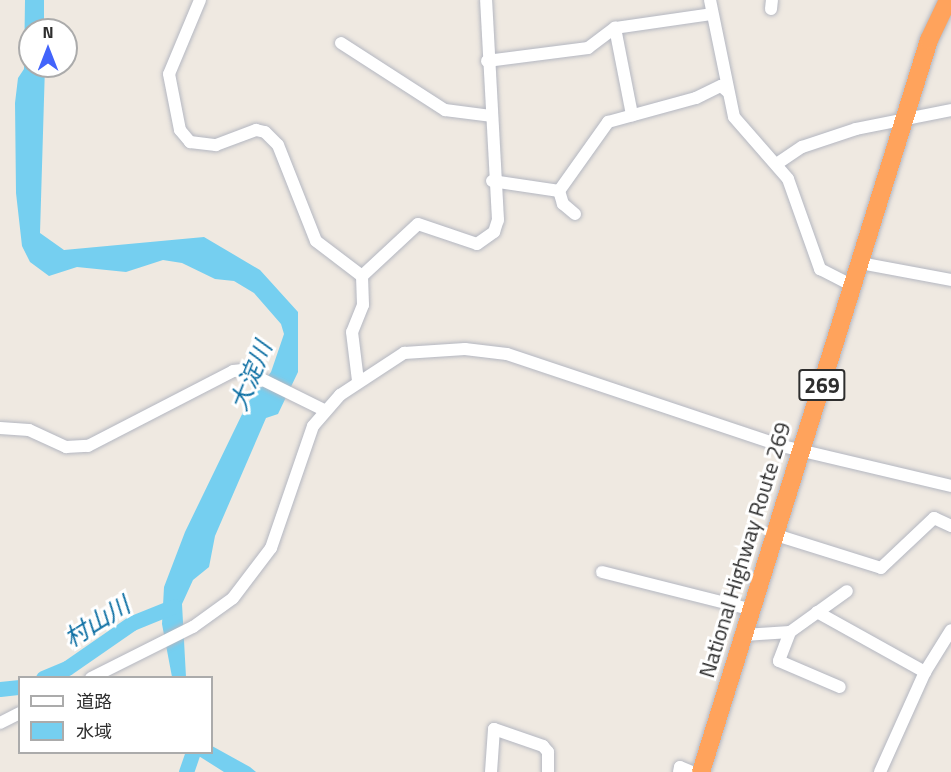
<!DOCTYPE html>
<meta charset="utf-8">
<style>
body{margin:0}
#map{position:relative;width:951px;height:772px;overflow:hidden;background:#efe9e1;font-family:"Titillium Web","Noto Sans JP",sans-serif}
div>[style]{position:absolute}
.water>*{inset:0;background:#75cff0}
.river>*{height:15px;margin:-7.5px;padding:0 7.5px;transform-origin:7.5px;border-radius:7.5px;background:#75cff0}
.roads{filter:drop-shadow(0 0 2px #b4b7c1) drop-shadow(0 0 2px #b4b7c1)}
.minor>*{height:12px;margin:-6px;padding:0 6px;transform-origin:6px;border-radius:6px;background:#fff}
.highway>*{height:18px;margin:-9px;padding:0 9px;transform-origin:9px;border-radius:9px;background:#ffa35c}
span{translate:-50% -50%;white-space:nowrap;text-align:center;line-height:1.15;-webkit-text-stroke:6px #fff;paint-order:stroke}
.shield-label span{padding:2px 4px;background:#fff;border:2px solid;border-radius:4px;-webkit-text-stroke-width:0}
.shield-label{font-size:21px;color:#2e2e2e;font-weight:700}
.street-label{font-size:22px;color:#2e2e2e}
.water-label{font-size:24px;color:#0d6fa3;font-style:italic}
.legend{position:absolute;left:18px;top:676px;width:195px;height:78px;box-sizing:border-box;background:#fff;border:2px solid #ababab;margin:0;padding:8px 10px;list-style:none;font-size:18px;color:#2e2e2e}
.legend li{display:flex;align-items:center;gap:12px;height:30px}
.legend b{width:30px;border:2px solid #ababab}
.north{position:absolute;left:18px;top:18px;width:60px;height:60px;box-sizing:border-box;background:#fff;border:2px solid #ababab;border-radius:50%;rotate:0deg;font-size:16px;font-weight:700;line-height:24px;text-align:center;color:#2e2e2e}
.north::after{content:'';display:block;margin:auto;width:21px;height:27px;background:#4264fb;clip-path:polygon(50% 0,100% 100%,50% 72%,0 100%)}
</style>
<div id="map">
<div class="water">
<div style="clip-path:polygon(25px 0,44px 0,44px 30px,30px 30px,30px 66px,45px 66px,40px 233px,64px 250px,204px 237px,260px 270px,298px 312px,298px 372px,278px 414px,266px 418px,215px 536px,209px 567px,193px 580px,182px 604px,186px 677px,172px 677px,162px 624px,164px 587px,185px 532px,247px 404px,271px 372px,284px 334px,281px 324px,254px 293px,234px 281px,215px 279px,182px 263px,163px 260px,126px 272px,77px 267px,49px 276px,30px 262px,22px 246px,16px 193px,15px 103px,18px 78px,24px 69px)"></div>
<div style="clip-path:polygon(212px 746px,250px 767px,256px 772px,224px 772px,194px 753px,212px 752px)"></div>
</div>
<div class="river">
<div style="left:43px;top:678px;width:26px;rotate:-23deg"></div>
<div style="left:67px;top:668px;width:79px;rotate:-34.7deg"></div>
<div style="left:132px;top:623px;width:45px;rotate:-22deg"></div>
<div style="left:0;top:689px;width:20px;rotate:-6deg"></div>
<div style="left:186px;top:772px;width:21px;rotate:-71deg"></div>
</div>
<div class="roads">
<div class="minor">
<div style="left:200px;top:0;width:80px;rotate:112.7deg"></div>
<div style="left:169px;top:74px;width:57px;rotate:78.9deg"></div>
<div style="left:180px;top:130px;width:16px;rotate:50deg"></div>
<div style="left:190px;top:142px;width:26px;rotate:7deg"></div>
<div style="left:216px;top:145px;width:43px;rotate:-20.6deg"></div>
<div style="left:256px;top:130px;width:9px;rotate:13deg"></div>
<div style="left:265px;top:132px;width:18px;rotate:45deg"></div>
<div style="left:278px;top:145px;width:103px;rotate:68.4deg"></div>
<div style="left:316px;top:241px;width:58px;rotate:37.3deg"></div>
<div style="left:362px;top:276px;width:29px;rotate:88deg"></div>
<div style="left:363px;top:305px;width:29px;rotate:112deg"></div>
<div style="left:352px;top:332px;width:49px;rotate:83deg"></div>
<div style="left:710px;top:0;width:119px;rotate:78.4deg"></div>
<div style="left:734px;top:117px;width:82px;rotate:48.9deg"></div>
<div style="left:788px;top:179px;width:96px;rotate:70.4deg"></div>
<div style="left:820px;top:269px;width:37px;rotate:27deg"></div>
<div style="left:771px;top:9px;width:9px;rotate:-84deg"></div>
<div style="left:615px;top:28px;width:89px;rotate:78.9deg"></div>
<div style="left:341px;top:43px;width:124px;rotate:32.8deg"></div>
<div style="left:445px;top:110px;width:46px;rotate:7.4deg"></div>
<div style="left:487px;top:61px;width:102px;rotate:-7.3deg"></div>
<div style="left:588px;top:48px;width:34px;rotate:-37deg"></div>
<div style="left:615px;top:28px;width:98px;rotate:-8.2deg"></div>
<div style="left:778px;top:163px;width:29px;rotate:-34deg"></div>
<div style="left:802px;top:147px;width:57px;rotate:-18.4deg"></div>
<div style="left:856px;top:129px;width:97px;rotate:-11.3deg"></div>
<div style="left:492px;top:181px;width:68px;rotate:8.5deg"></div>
<div style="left:575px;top:214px;width:16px;rotate:-140deg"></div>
<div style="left:563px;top:204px;width:14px;rotate:-107deg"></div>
<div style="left:559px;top:191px;width:85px;rotate:-54.6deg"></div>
<div style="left:608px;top:122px;width:91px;rotate:-15.3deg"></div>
<div style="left:696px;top:98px;width:28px;rotate:-26deg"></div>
<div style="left:721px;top:86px;width:8px;rotate:40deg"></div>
<div style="left:860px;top:263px;width:93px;rotate:10.6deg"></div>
<div style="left:362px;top:276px;width:76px;rotate:-42.9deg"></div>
<div style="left:418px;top:224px;width:62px;rotate:18.7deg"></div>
<div style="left:477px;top:244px;width:21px;rotate:-35deg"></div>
<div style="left:494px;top:232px;width:13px;rotate:-72deg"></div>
<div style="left:498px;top:220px;width:220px;rotate:-93.1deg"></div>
<div style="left:0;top:428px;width:29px;rotate:4deg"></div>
<div style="left:29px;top:430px;width:41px;rotate:24.7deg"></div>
<div style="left:66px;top:447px;width:22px;rotate:-3deg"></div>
<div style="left:88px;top:446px;width:163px;rotate:-27.3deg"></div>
<div style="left:233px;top:371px;width:10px;rotate:-6deg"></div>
<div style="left:243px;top:370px;width:90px;rotate:26.3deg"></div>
<div style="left:776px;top:535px;width:110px;rotate:17.4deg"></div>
<div style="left:881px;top:568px;width:73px;rotate:-43.3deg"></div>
<div style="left:934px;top:518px;width:19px;rotate:25deg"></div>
<div style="left:602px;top:572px;width:156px;rotate:14.1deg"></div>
<div style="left:817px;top:612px;width:124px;rotate:29.1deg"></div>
<div style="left:790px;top:632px;width:31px;rotate:111deg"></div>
<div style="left:779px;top:661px;width:66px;rotate:23.1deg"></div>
<div style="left:744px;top:635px;width:46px;rotate:-3.7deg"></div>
<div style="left:790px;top:632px;width:70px;rotate:-35.7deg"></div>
<div style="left:91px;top:678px;width:114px;rotate:-26.6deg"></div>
<div style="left:193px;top:627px;width:49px;rotate:-35.9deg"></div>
<div style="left:233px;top:598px;width:63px;rotate:-52.8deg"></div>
<div style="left:271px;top:548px;width:129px;rotate:-71deg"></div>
<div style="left:313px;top:426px;width:41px;rotate:-48.9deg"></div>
<div style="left:340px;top:395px;width:77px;rotate:-33.3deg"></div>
<div style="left:404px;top:353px;width:61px;rotate:-3.8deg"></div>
<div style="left:465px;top:349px;width:42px;rotate:6.8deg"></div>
<div style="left:507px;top:354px;width:290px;rotate:18.5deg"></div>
<div style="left:782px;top:446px;width:174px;rotate:13.3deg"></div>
<div style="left:0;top:723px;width:22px;rotate:-27deg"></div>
<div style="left:491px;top:772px;width:43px;rotate:-86deg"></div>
<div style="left:494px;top:729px;width:52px;rotate:19.1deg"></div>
<div style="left:543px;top:746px;width:8px;rotate:50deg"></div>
<div style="left:548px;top:752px;width:20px;rotate:90deg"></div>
<div style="left:679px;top:772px;width:5px;rotate:-79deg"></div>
<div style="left:680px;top:767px;width:13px;rotate:23deg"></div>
<div style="left:880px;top:772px;width:110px;rotate:-65.8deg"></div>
<div style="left:925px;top:672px;width:49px;rotate:-58.2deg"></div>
</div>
<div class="highway">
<div style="left:701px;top:772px;width:767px;rotate:-72.7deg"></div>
<div style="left:929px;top:40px;width:44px;rotate:-64.6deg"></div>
</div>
</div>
<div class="shield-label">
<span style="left:822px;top:385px">269</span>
</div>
<div class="street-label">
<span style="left:745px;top:550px;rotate:-73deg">National Highway Route 269</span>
</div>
<div class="water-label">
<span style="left:251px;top:376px;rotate:-68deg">大淀川</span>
<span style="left:97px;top:622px;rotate:-32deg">村山川</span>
</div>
<ul class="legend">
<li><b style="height:8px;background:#fff"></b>道路</li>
<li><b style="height:16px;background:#75cff0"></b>水域</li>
</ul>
<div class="north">N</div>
</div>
